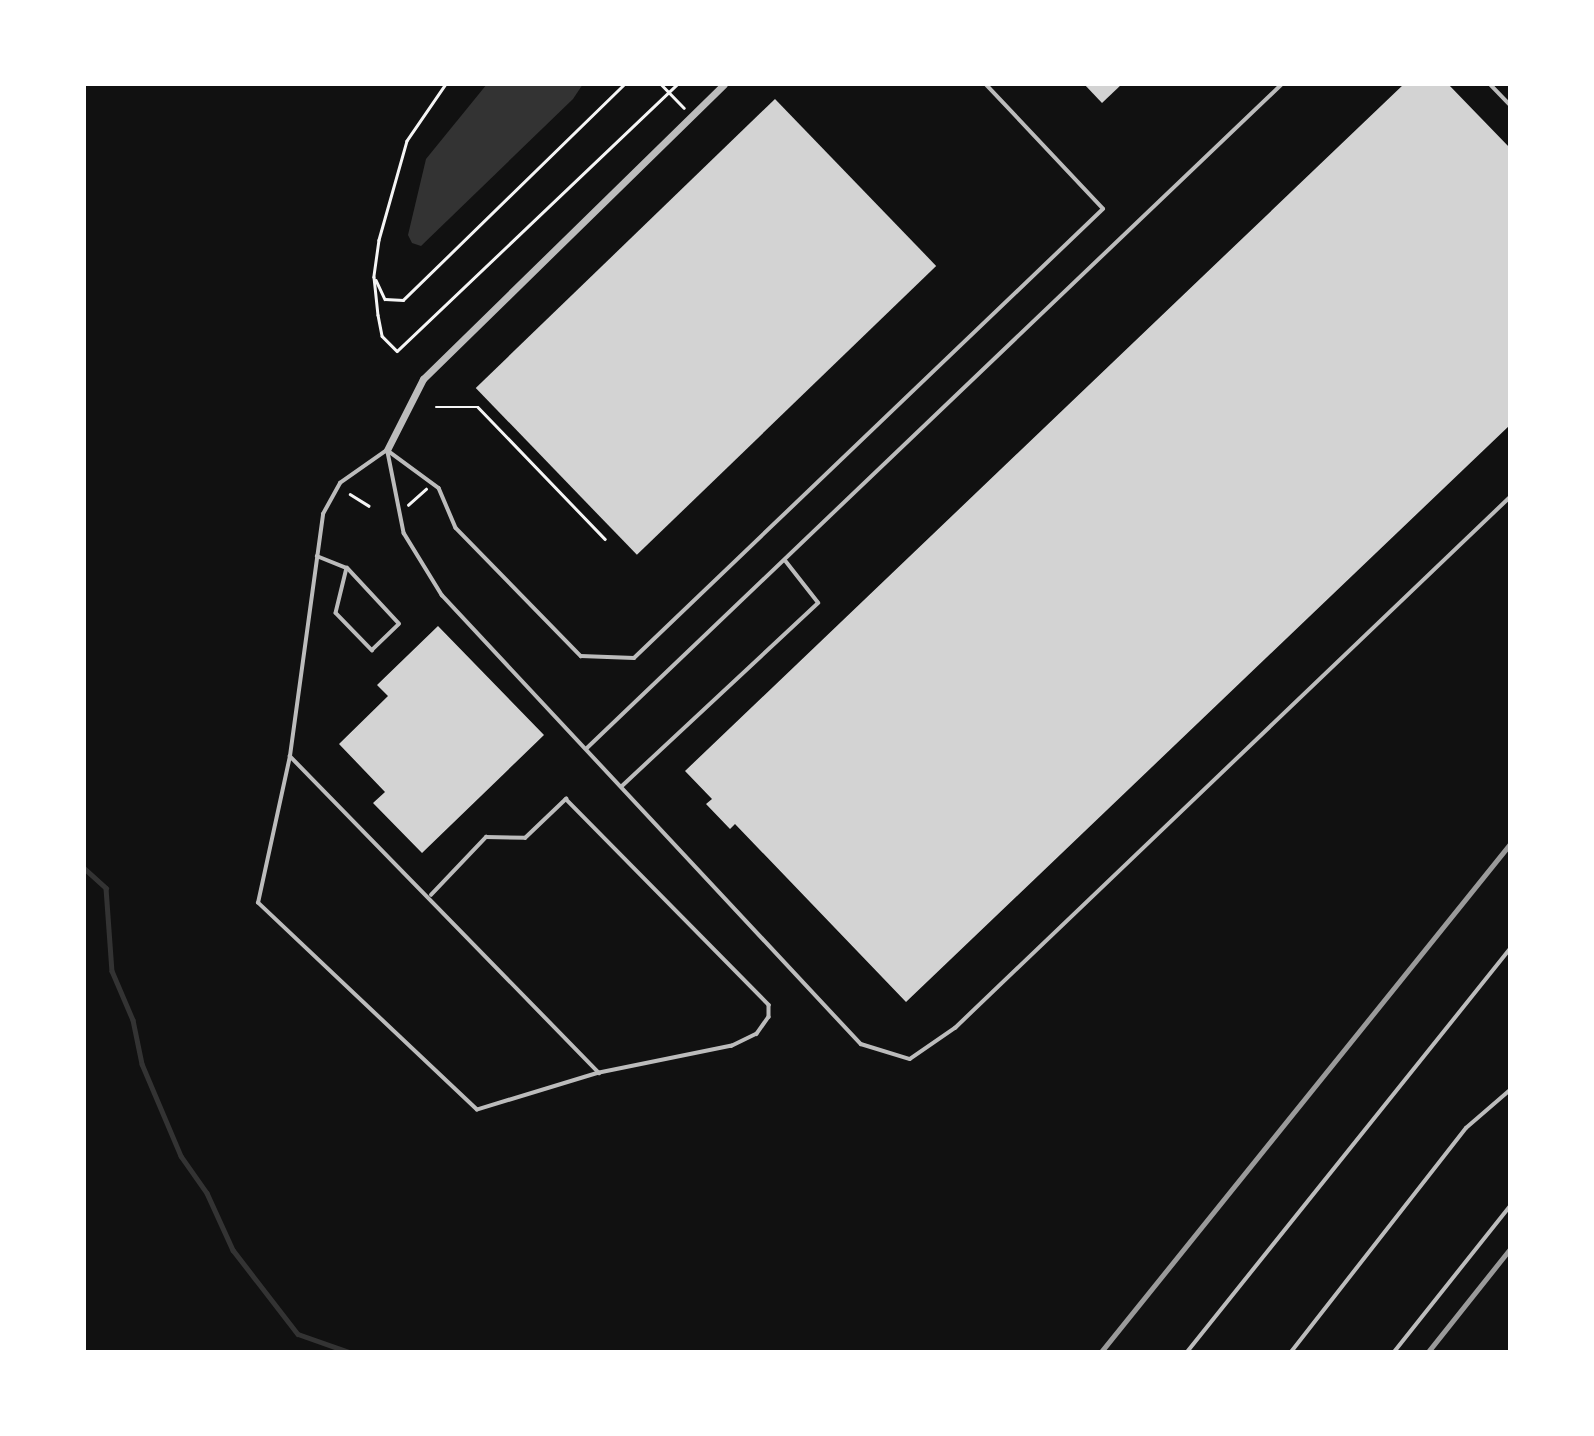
<!DOCTYPE html>
<style>
body{margin:0}
#map{position:relative;width:1594px;height:1436px;overflow:hidden;background:#111;font-family:"Archivo Narrow",sans-serif}
div>[style]{position:absolute}
.water>*{inset:0;background:#333}
.stream>*{height:4.5px;margin:-2.25px;padding:0 2.25px;transform-origin:2.25px;border-radius:2.25px;background:#333}
.building>*{inset:0;background:#d3d3d3;transform-origin:0 0}
.path>*{height:2.5px;margin:-1.25px;padding:0 1.25px;transform-origin:1.25px;border-radius:1.25px;background:#f5f5f5}
.service>*{height:3.5px;margin:-1.75px;padding:0 1.75px;transform-origin:1.75px;border-radius:1.75px;background:#bcbcbc}
.minor>*{height:7px;margin:-3.5px;padding:0 3.5px;transform-origin:3.5px;border-radius:3.5px;background:#bcbcbc}
.rail>*{height:4.5px;margin:-2.25px;padding:0 2.25px;transform-origin:2.25px;border-radius:2.25px;background:#9a9a9a}
span{translate:-50% -50%;white-space:nowrap;text-align:center;line-height:1.15;-webkit-text-stroke:6px #fff;paint-order:stroke}
.frame{position:absolute;inset:0;border:86px solid #fff;pointer-events:none}
</style>
<div id="map">
<div class="water">
<div style="clip-path:polygon(487px 84px,583px 84px,573px 99px,421px 246px,412px 243px,408px 235px,426px 159px)"></div>
</div>
<div class="stream">
<div style="left:84px;top:868px;width:30px;rotate:42deg"></div>
<div style="left:106px;top:888px;width:83px;rotate:85.9deg"></div>
<div style="left:112px;top:971px;width:53px;rotate:66.8deg"></div>
<div style="left:133px;top:1020px;width:45px;rotate:78.4deg"></div>
<div style="left:142px;top:1064px;width:100px;rotate:67deg"></div>
<div style="left:181px;top:1156px;width:45px;rotate:54.9deg"></div>
<div style="left:207px;top:1193px;width:63px;rotate:65.5deg"></div>
<div style="left:233px;top:1250px;width:106px;rotate:52.3deg"></div>
<div style="left:298px;top:1334px;width:54px;rotate:19.4deg"></div>
</div>
<div class="building">
<div style="clip-path:polygon(1084px 84px,1122px 84px,1102px 103px)"></div>
<div style="clip-path:polygon(1404px 84px,1448px 84px,1510px 148px,1510px 425px,906px 1002px,735px 824px,730px 829px,706px 804px,712px 799px,685px 771px)"></div>
<div style="left:775px;top:99px;width:232px;height:416px;rotate:46deg"></div>
<div style="clip-path:polygon(438px 626px,544px 735px,422px 853px,373px 803px,385px 792px,339px 744px,388px 696px,377px 685px)"></div>
</div>
<div class="path">
<div style="left:446px;top:84px;width:69px;rotate:124.4deg"></div>
<div style="left:407px;top:141px;width:103px;rotate:105.8deg"></div>
<div style="left:379px;top:240px;width:37px;rotate:98deg"></div>
<div style="left:374px;top:277px;width:38px;rotate:84deg"></div>
<div style="left:378px;top:315px;width:21px;rotate:79deg"></div>
<div style="left:382px;top:336px;width:21px;rotate:45deg"></div>
<div style="left:397px;top:351px;width:387px;rotate:-43.6deg"></div>
<div style="left:661px;top:84px;width:33px;rotate:46deg"></div>
<div style="left:376px;top:280px;width:21px;rotate:65deg"></div>
<div style="left:385px;top:299px;width:18px;rotate:3deg"></div>
<div style="left:403px;top:300px;width:309px;rotate:-44.3deg"></div>
<div style="left:436px;top:407px;width:42px"></div>
<div style="left:478px;top:407px;width:183px;rotate:46.1deg"></div>
<div style="left:350px;top:494px;width:22px;rotate:32deg"></div>
<div style="left:408px;top:505px;width:24px;rotate:-42deg"></div>
</div>
<div class="service">
<div style="left:1490px;top:84px;width:29px;rotate:46deg"></div>
<div style="left:387px;top:450px;width:64px;rotate:36.2deg"></div>
<div style="left:439px;top:488px;width:43px;rotate:67deg"></div>
<div style="left:456px;top:528px;width:179px;rotate:45.7deg"></div>
<div style="left:581px;top:656px;width:53px;rotate:2.2deg"></div>
<div style="left:634px;top:658px;width:649px;rotate:-43.75deg"></div>
<div style="left:1103px;top:209px;width:172px;rotate:-133.3deg"></div>
<div style="left:388px;top:452px;width:83px;rotate:78.8deg"></div>
<div style="left:404px;top:533px;width:73px;rotate:58.5deg"></div>
<div style="left:442px;top:595px;width:614px;rotate:46.98deg"></div>
<div style="left:861px;top:1044px;width:51px;rotate:17deg"></div>
<div style="left:910px;top:1059px;width:55px;rotate:-34.6deg"></div>
<div style="left:955px;top:1028px;width:768px;rotate:-43.73deg"></div>
<div style="left:317px;top:556px;width:32px;rotate:22deg"></div>
<div style="left:347px;top:568px;width:46px;rotate:103.7deg"></div>
<div style="left:336px;top:613px;width:52px;rotate:45.8deg"></div>
<div style="left:372px;top:650px;width:37px;rotate:-44deg"></div>
<div style="left:399px;top:624px;width:76px;rotate:-132.9deg"></div>
<div style="left:587px;top:748px;width:961px;rotate:-43.69deg"></div>
<div style="left:290px;top:756px;width:443px;rotate:45.7deg"></div>
<div style="left:599px;top:1073px;width:127px;rotate:163.1deg"></div>
<div style="left:477px;top:1110px;width:301px;rotate:-136.6deg"></div>
<div style="left:258px;top:903px;width:150px;rotate:-77.7deg"></div>
<div style="left:290px;top:756px;width:244px;rotate:-82.2deg"></div>
<div style="left:323px;top:514px;width:35px;rotate:-61deg"></div>
<div style="left:340px;top:483px;width:57px;rotate:-35.1deg"></div>
<div style="left:622px;top:786px;width:268px;rotate:-43deg"></div>
<div style="left:818px;top:603px;width:52px;rotate:-128deg"></div>
<div style="left:431px;top:895px;width:80px;rotate:-46.5deg"></div>
<div style="left:486px;top:837px;width:39px;rotate:1deg"></div>
<div style="left:525px;top:838px;width:57px;rotate:-43.6deg"></div>
<div style="left:566px;top:799px;width:289px;rotate:45.4deg"></div>
<div style="left:769px;top:1005px;width:12px;rotate:90deg"></div>
<div style="left:769px;top:1017px;width:21px;rotate:125deg"></div>
<div style="left:757px;top:1034px;width:28px;rotate:154deg"></div>
<div style="left:732px;top:1046px;width:136px;rotate:168.5deg"></div>
<div style="left:1187px;top:1352px;width:516px;rotate:-51.29deg"></div>
<div style="left:1291px;top:1352px;width:284px;rotate:-52deg"></div>
<div style="left:1466px;top:1128px;width:58px;rotate:-40.8deg"></div>
<div style="left:1394px;top:1352px;width:186px;rotate:-51.5deg"></div>
</div>
<div class="minor">
<div style="left:387px;top:450px;width:80px;rotate:-63.1deg"></div>
<div style="left:423px;top:379px;width:421px;rotate:-44.4deg"></div>
</div>
<div class="rail">
<div style="left:1101px;top:1352px;width:652px;rotate:-51.16deg"></div>
<div style="left:1428px;top:1352px;width:132px;rotate:-51.5deg"></div>
</div>
<div class="frame"></div>
</div>
